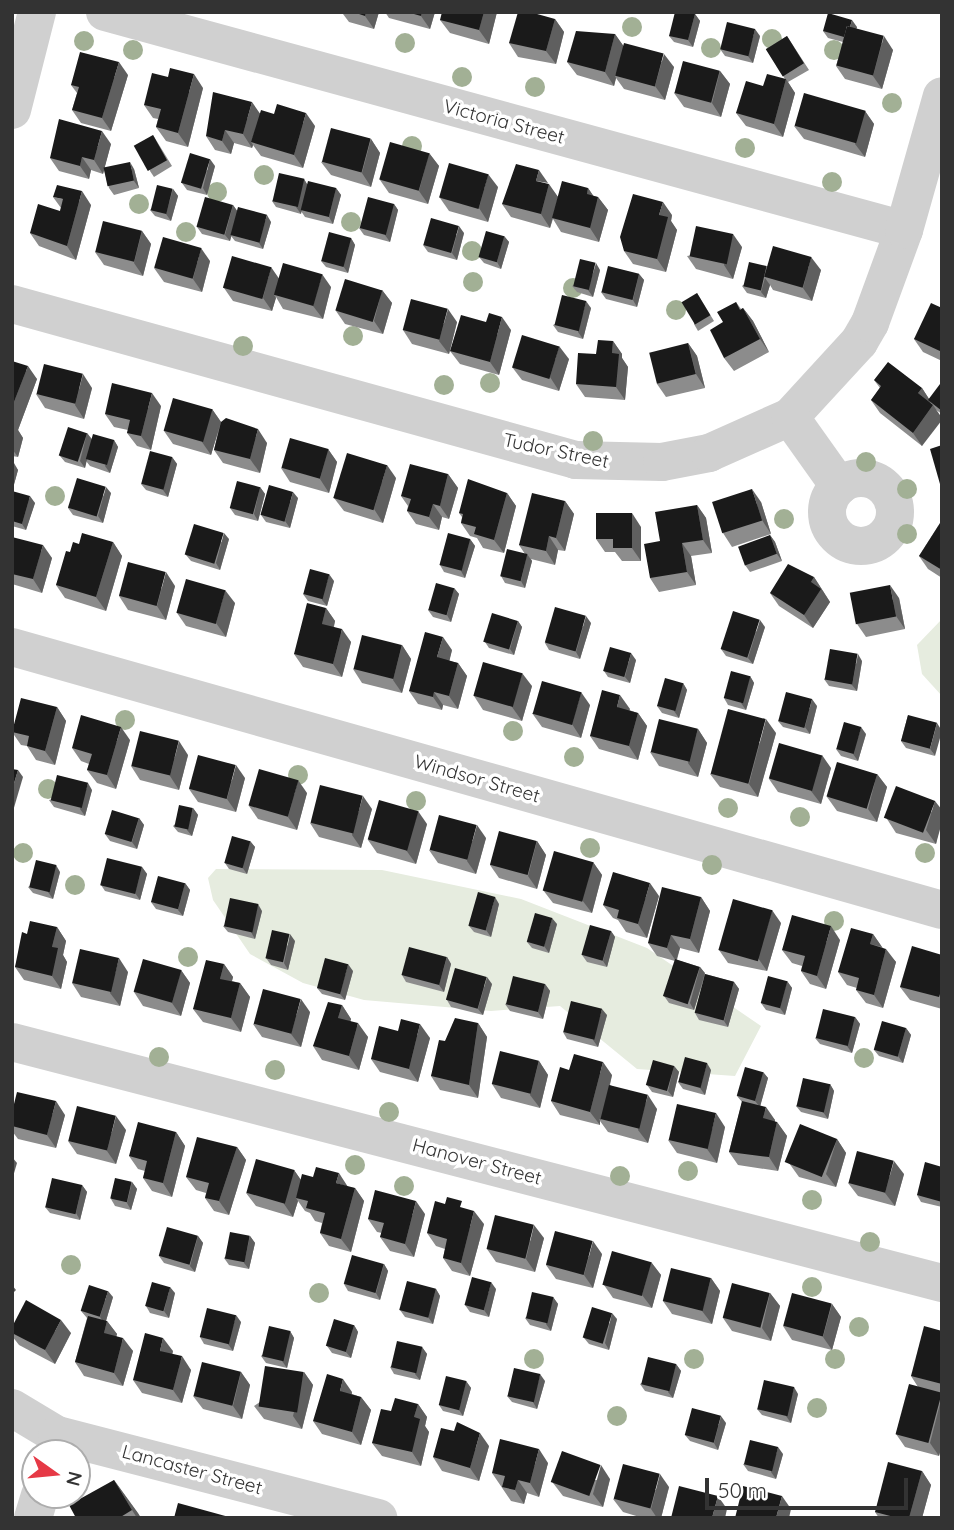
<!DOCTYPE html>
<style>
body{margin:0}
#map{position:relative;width:954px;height:1530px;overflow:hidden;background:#fff;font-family:Quicksand,sans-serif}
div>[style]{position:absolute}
.green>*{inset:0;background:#e6ecdf}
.minor>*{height:38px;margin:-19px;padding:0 19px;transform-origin:19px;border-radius:19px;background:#d0d0d0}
.minor>.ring{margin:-19px;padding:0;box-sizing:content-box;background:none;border:38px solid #d0d0d0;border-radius:50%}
.trees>*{width:20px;height:20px;margin:-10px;border-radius:50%;background:#a2b095}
.wall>*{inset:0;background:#8c8c8c}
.shaded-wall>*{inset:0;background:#5f5f5f}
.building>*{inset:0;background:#1a1a1a;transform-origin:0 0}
span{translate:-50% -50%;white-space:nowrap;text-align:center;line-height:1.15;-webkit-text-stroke:7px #fff;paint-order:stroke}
.street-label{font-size:19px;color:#333}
.frame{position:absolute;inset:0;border:14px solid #333;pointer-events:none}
.north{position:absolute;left:21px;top:1439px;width:70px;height:70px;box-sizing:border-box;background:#fff;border:2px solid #adadad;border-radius:50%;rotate:105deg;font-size:19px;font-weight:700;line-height:28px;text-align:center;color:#333}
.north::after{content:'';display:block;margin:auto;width:24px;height:32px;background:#e63946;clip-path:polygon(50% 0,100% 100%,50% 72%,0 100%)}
.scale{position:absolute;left:705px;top:1478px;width:203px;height:32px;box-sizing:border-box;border:4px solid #333;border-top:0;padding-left:9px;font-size:21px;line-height:24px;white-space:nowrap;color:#333;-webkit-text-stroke:5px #fff;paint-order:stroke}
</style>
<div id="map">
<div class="green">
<div style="clip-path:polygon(942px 619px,942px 696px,922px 674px,917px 645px)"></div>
<div style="clip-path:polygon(216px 869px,382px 870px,521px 899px,647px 948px,761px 1026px,735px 1076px,637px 1069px,560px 1006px,491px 1011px,364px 1000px,303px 983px,250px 954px,213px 900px,208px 878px)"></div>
</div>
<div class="minor">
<div style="left:105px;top:12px;width:828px;rotate:15.26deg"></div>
<div style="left:12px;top:110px;width:101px;rotate:-75.7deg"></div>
<div style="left:12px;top:304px;width:585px;rotate:15.46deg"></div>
<div style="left:576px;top:460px;width:86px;rotate:1.3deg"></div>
<div style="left:662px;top:462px;width:48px;rotate:-10.8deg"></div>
<div style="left:709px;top:453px;width:89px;rotate:-24deg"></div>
<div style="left:790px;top:417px;width:102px;rotate:-47.4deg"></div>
<div style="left:859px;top:342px;width:22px;rotate:-60deg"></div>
<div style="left:870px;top:323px;width:99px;rotate:-69.9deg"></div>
<div style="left:904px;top:230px;width:139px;rotate:-74.2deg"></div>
<div style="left:790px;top:417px;width:85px;rotate:54.6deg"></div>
<div class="ring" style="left:827px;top:478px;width:30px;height:30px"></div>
<div style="left:12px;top:647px;width:966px;rotate:15.79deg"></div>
<div style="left:12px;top:1042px;width:961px;rotate:14.53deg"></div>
<div style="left:12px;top:1408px;width:52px;rotate:31deg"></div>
<div style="left:57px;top:1435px;width:332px;rotate:14.5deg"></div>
<div style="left:33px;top:1518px;width:24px;rotate:-73deg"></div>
</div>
<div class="trees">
<div style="left:632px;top:27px"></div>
<div style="left:772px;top:39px"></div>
<div style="left:84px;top:41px"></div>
<div style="left:405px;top:43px"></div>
<div style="left:711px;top:48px"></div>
<div style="left:133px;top:50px"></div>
<div style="left:834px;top:50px"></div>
<div style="left:462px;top:77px"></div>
<div style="left:535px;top:87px"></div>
<div style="left:892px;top:103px"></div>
<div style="left:412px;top:146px"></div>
<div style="left:745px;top:148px"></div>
<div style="left:264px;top:175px"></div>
<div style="left:832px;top:182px"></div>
<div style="left:217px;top:192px"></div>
<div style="left:139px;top:204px"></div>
<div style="left:351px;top:222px"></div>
<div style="left:186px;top:232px"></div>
<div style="left:472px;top:251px"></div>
<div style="left:473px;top:282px"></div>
<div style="left:573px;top:288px"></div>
<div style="left:676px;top:310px"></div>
<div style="left:353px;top:336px"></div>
<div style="left:243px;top:346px"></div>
<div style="left:490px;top:383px"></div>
<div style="left:444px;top:385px"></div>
<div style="left:593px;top:441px"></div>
<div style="left:866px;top:462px"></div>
<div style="left:907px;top:489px"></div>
<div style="left:55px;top:496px"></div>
<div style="left:784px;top:519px"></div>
<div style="left:907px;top:534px"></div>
<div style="left:125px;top:720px"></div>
<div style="left:513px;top:731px"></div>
<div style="left:574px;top:757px"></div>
<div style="left:298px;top:775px"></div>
<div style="left:48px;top:789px"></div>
<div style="left:416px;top:801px"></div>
<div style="left:728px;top:808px"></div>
<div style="left:800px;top:817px"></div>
<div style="left:590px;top:848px"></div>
<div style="left:23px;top:853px"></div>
<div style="left:925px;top:853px"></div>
<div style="left:712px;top:865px"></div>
<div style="left:75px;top:885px"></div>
<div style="left:834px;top:921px"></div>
<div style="left:188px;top:957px"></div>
<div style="left:159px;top:1057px"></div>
<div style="left:864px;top:1058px"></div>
<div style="left:275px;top:1070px"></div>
<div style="left:389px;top:1112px"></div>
<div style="left:355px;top:1165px"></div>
<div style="left:688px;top:1171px"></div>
<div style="left:620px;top:1176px"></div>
<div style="left:404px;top:1186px"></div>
<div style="left:812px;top:1200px"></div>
<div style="left:870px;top:1242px"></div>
<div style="left:71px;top:1265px"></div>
<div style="left:812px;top:1287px"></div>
<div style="left:319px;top:1293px"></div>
<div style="left:859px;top:1327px"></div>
<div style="left:534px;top:1359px"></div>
<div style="left:694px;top:1359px"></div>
<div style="left:835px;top:1359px"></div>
<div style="left:817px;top:1408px"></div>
<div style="left:617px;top:1416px"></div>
</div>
<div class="wall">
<div style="clip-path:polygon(337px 12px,379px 12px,374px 29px,349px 22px,343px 14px)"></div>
<div style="clip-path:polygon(385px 12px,435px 12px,430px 29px,389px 18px)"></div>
<div style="clip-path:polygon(497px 12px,489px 44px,450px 33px,440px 20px)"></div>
<div style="clip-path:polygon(695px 14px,700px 21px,693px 47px,674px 42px,669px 36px)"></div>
<div style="clip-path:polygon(555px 19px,564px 32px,556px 64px,518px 57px,509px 43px)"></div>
<div style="clip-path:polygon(857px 27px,856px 29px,893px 50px,882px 89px,845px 79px,836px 66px,843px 42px,828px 38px,823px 31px)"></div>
<div style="clip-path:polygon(615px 34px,623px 46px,674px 67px,665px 100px,624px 89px,616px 78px,614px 86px,577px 75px,567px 62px)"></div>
<div style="clip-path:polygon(760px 36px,753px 63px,725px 56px,720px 49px)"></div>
<div style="clip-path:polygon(787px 36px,809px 70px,788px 82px,795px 93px,783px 137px,746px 126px,736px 113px,763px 86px,785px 79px,766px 49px)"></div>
<div style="clip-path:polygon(720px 71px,730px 84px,721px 117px,684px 107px,674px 93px)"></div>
<div style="clip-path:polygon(128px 75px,111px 131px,81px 123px,72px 110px,77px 93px,71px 85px)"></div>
<div style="clip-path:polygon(203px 88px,188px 147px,166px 141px,156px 127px,158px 119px,153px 118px,144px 105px)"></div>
<div style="clip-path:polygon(865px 111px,874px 124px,865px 157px,804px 139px,794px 126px)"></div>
<div style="clip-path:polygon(260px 113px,315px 126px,303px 168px,261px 156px,253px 145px,252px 148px,234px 143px,231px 154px,215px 150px,206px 136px)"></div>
<div style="clip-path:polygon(153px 135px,172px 166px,154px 177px,150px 171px)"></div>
<div style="clip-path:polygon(371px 139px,380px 153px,371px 187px,331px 175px,321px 162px)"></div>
<div style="clip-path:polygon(111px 144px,104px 169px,134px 169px,139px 188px,114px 195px,109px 188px,104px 170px,103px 174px,91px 170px,89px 179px,59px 171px,50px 158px)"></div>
<div style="clip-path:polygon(429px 153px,439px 166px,428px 204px,389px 193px,380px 180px)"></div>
<div style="clip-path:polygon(215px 166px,207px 195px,187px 190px,182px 183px)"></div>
<div style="clip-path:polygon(304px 179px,307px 184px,336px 188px,341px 195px,333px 224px,305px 217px,301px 211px,301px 214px,276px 207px,272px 201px)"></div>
<div style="clip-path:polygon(548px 184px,558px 197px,588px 188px,593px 196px,598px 197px,608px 210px,599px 242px,561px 232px,553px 219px,550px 228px,511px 217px,502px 204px)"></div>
<div style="clip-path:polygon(498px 187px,488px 222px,449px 211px,440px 198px)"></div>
<div style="clip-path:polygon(173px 189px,178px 196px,171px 221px,155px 216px,150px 210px)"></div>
<div style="clip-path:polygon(53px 197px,91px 205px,76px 260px,39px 246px,30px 233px,60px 211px,61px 208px)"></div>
<div style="clip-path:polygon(394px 204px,398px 210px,390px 242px,364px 235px,359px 228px)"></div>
<div style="clip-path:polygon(233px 205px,237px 211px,271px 222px,263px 249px,235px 241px,231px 236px,230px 241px,202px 234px,197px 227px)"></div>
<div style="clip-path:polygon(672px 215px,671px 221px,677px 230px,666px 272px,633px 264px,624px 251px)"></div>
<div style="clip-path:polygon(142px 231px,151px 244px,143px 276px,104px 265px,95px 252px)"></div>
<div style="clip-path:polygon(464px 233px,457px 260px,428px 252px,423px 245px)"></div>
<div style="clip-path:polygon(504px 236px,509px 242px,501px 269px,484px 263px,479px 257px)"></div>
<div style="clip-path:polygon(351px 238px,355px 245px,348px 273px,326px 267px,321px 261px)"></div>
<div style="clip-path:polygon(742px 247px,733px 279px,696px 269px,687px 256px)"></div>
<div style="clip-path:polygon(210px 261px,202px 292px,164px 282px,154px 268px)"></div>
<div style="clip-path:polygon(767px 266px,821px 270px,812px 301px,773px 290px,770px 285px,766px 298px,747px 293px,742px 286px)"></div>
<div style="clip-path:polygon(600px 270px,593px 297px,577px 292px,572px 286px)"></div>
<div style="clip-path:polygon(639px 274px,644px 280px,637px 307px,606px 299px,601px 292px)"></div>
<div style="clip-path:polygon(279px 278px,331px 287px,323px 319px,283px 309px,276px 297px,272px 311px,233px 301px,224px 288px)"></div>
<div style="clip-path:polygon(382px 290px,392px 303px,383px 334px,345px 324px,336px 311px)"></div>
<div style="clip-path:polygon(697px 293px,714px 321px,698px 331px,694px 324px)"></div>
<div style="clip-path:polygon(736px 302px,741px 309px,743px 308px,753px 321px,769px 352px,734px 371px,724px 358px)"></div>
<div style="clip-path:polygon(591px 308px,583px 339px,558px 332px,553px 325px)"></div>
<div style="clip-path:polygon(942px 308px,942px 361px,923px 352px,914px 339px)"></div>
<div style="clip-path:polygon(457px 322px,449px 354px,412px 344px,403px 330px)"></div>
<div style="clip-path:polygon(511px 330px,499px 375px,460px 364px,450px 351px)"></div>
<div style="clip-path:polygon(613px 341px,622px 354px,622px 358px,628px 367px,625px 400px,585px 397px,576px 384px,596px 354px)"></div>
<div style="clip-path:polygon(688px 343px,697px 356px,705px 388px,666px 397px,657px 384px)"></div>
<div style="clip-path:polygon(569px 359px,559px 391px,522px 380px,512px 367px)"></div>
<div style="clip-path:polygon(12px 361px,37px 379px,18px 430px,23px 438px,18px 457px,12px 456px)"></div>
<div style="clip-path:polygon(874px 380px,922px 388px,929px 399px,942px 385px,942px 414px,936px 410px,922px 446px,880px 413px,871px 400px,880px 388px)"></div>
<div style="clip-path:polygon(92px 388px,84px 419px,45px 408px,36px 394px)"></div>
<div style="clip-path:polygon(161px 406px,151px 450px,137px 446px,127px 433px,128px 430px,114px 427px,105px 414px)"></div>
<div style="clip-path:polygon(212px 409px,221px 422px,267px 443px,260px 473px,223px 463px,214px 450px,218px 432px,211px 455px,173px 444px,164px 431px)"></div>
<div style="clip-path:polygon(87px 433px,92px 439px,114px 440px,118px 447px,110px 473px,90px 466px,86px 461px,85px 468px,65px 462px,60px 456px)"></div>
<div style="clip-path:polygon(328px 449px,337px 462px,329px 493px,290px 482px,281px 468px)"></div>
<div style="clip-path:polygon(172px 457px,177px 464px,168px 497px,146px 490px,141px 484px)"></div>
<div style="clip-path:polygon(12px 463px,18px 470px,12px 491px,35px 503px,26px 530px,12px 526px)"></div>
<div style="clip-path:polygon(448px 474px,458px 488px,449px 519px,442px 517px,439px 530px,416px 524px,407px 511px,408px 506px,401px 496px)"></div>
<div style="clip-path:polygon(396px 478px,383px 523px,344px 511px,334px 498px)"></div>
<div style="clip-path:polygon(260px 487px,265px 494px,258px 521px,235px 515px,230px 508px)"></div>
<div style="clip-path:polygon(111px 493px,103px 523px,73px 515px,68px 508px)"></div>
<div style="clip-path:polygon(507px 493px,516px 506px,504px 553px,483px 548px,477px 538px,470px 536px,461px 523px,462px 517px,459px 513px)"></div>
<div style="clip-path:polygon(298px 498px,290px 528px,266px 522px,261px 515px)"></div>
<div style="clip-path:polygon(565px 501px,574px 514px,565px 551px,558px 550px,555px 565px,531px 559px,532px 561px,525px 588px,505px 583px,501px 576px,525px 554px,519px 545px)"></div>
<div style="clip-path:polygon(761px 502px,771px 534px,732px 547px,723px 533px)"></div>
<div style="clip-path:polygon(697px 505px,706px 518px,712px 553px,691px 556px,696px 585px,659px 592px,650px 578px,660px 541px)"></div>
<div style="clip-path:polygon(942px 520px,942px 578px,928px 569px,919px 556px)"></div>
<div style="clip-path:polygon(641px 527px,641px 561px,622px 561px,615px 552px,605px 552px,596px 539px)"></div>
<div style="clip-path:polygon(770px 535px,775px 542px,782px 561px,750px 572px,745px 565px)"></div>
<div style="clip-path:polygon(12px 537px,52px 558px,42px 593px,12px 584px)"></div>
<div style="clip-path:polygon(229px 539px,220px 570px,191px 561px,186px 555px)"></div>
<div style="clip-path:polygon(470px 539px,475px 546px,465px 578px,444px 572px,440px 565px)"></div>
<div style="clip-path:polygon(113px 542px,122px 556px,106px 611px,65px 598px,56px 585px,70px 552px,79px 544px)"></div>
<div style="clip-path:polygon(814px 577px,830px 602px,813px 628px,779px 606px,770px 593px)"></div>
<div style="clip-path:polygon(334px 581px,327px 606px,308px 601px,303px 594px)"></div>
<div style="clip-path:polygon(175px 586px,166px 620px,128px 610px,119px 596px)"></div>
<div style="clip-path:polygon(454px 588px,459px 594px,451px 622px,433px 617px,428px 610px)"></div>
<div style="clip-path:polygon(899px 598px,905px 629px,866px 637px,857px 624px)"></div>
<div style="clip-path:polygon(235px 603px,226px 637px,186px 626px,177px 613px)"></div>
<div style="clip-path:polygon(326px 608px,335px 621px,334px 627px,351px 642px,342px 677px,303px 667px,294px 654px)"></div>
<div style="clip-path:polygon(518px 621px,522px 627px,514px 655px,489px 648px,485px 642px)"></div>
<div style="clip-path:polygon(591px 623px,580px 659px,549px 650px,545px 643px)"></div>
<div style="clip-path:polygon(765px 627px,753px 664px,726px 656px,721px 649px)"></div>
<div style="clip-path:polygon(402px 645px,411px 659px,402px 693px,362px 683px,353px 669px)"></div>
<div style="clip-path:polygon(452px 650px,449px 661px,458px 663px,467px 676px,458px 709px,443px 705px,442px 710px,418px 704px,409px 691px)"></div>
<div style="clip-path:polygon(636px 660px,630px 683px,608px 677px,604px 671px)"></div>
<div style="clip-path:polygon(862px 661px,857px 691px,829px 686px,824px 679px)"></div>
<div style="clip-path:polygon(750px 676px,754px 683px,746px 710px,728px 705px,724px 698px)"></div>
<div style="clip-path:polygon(683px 683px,687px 690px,679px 718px,662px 713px,657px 706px)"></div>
<div style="clip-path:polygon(532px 686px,522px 721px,483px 710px,474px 696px)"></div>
<div style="clip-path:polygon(590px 705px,581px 738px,542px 727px,532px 713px)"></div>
<div style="clip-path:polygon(817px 706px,810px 734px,783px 727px,778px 721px)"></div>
<div style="clip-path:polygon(57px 707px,66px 721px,55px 765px,36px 760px,27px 746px,21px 745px,12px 732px)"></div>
<div style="clip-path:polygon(630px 709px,629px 710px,638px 713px,647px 726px,638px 760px,599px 749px,590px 736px)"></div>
<div style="clip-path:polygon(908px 715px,935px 756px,906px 748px,901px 741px)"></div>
<div style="clip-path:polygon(698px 729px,707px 743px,698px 777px,659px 766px,650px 752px)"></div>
<div style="clip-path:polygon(776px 733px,758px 797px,720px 787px,710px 774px)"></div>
<div style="clip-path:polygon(866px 734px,858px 761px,841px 756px,836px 749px)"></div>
<div style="clip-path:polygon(130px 740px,116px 789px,97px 783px,87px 770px,89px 764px,81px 761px,72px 748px)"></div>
<div style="clip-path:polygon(188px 755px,179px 790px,140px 780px,131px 766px)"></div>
<div style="clip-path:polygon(831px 768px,821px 804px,778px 792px,769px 779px)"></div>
<div style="clip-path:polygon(877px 774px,887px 787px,877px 822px,837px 811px,827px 797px)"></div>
<div style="clip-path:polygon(245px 778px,236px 812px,198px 802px,189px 789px)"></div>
<div style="clip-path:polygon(92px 790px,85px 816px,54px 807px,49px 800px)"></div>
<div style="clip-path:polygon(307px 793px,297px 830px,258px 819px,249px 806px)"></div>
<div style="clip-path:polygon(193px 808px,198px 815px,192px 836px,178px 832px,173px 826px)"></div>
<div style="clip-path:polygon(372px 809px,361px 848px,319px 837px,310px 823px)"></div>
<div style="clip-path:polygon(942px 810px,936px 844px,896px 833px,887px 819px)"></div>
<div style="clip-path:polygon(139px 818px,144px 825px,137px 849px,110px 841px,105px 834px)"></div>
<div style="clip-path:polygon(427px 824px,416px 864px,377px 853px,368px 840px)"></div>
<div style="clip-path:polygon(486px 838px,476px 874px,438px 863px,429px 850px)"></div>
<div style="clip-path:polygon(250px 841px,255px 847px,247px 874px,229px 869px,225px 863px)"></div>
<div style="clip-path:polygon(537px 841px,546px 855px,537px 889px,499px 878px,490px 865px)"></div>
<div style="clip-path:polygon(593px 862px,602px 875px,592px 913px,553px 903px,543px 890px)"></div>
<div style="clip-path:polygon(142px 867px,147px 874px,140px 900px,105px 891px,101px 885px)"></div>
<div style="clip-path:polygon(60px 872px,53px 899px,33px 893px,28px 887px)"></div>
<div style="clip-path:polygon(185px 883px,190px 890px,183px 916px,156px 909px,151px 902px)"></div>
<div style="clip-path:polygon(659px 896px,647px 938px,626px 932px,618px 920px,613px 918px,603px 905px)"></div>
<div style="clip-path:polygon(701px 897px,710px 911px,699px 953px,680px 948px,677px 960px,700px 967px,705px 974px,734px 982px,739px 989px,728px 1027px,699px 1020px,695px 1013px,705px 976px,694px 1010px,669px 1003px,664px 996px,675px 961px,657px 956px,648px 943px)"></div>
<div style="clip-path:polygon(499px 904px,491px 937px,474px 932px,469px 926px)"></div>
<div style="clip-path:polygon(262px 911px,255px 939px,228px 932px,223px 926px)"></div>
<div style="clip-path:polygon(781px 923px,767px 971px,728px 963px,719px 950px)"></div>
<div style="clip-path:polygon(557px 924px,549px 953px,532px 948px,527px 942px)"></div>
<div style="clip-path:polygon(57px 927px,66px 941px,63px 955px,67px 962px,61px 989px,24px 980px,15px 967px,27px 934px)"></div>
<div style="clip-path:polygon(611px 931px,615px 937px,607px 967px,587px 962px,582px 955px)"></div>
<div style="clip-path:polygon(873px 934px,882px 947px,896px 962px,883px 1008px,866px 1003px,856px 990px,857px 988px,847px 985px,838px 972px)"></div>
<div style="clip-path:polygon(840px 940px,826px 989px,810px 984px,801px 971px,802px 966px,792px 963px,782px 950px)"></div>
<div style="clip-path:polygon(295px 941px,288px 970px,271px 965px,266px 958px)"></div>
<div style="clip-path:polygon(942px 955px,942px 1009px,910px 1000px,900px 987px)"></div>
<div style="clip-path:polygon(447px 957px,451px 964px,444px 992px,406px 982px,402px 975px)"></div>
<div style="clip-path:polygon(224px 964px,233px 977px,232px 981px,240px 983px,250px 997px,241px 1032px,203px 1022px,193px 1009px)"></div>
<div style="clip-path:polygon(181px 970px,190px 983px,181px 1016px,143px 1006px,134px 992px)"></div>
<div style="clip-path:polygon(353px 971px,345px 1000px,322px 994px,317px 988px)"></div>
<div style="clip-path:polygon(128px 972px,120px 1006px,81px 997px,72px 983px)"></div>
<div style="clip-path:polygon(787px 981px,792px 988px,785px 1015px,766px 1010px,761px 1003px)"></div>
<div style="clip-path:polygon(492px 984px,483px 1015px,451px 1007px,447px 1000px)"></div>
<div style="clip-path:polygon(545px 984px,550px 991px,543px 1019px,510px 1011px,505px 1004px)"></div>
<div style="clip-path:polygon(342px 1005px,351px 1019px,350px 1021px,368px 1037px,359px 1070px,322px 1060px,313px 1046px)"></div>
<div style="clip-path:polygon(310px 1012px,301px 1047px,262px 1037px,253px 1024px)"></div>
<div style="clip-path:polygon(607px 1015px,598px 1047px,567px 1039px,563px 1032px)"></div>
<div style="clip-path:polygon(855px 1017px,860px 1024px,852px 1053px,820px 1044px,815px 1038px)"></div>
<div style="clip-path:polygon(478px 1023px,487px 1037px,478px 1098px,440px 1090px,431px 1076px,445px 1041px)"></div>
<div style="clip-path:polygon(906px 1028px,911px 1035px,903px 1063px,879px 1056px,874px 1050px)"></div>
<div style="clip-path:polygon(398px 1031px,430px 1038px,418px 1082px,380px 1072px,371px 1059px)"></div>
<div style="clip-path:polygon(539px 1061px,548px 1075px,540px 1108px,501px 1098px,492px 1084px)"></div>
<div style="clip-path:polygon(674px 1066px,679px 1072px,673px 1097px,652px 1092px,647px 1085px)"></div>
<div style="clip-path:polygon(569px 1070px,612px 1075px,610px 1085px,657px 1109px,648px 1143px,608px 1132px,600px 1121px,600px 1125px,560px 1115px,551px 1101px)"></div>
<div style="clip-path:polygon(711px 1070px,705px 1095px,683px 1089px,678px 1082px)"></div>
<div style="clip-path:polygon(763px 1072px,768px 1078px,760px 1106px,775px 1120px,775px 1122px,777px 1122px,787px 1136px,778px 1171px,738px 1165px,729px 1152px,742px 1102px,737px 1096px)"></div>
<div style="clip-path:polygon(830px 1084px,834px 1091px,828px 1119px,801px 1112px,796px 1106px)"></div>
<div style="clip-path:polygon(12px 1112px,65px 1115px,56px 1148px,18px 1139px,12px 1131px)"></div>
<div style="clip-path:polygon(725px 1127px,717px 1163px,677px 1153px,668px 1140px)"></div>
<div style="clip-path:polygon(126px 1130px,116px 1164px,77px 1154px,68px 1141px)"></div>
<div style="clip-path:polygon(176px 1132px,185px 1146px,172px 1197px,152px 1191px,143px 1178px,145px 1171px,138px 1169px,129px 1156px)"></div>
<div style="clip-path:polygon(837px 1139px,846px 1153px,836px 1187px,799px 1177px,789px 1163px)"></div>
<div style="clip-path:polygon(237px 1147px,246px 1160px,229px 1215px,214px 1211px,205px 1198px,206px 1193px,196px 1190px,186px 1177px)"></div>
<div style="clip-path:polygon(942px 1167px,942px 1207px,921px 1202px,917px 1195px)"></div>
<div style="clip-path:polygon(294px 1170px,301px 1180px,355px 1188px,364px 1201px,351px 1252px,329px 1246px,320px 1233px,322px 1223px,315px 1221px,310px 1213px,305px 1211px,298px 1201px,293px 1217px,256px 1206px,246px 1193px)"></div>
<div style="clip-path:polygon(904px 1174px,895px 1206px,858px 1196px,848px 1183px)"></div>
<div style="clip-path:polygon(132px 1182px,137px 1189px,131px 1210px,115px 1206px,111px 1199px)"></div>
<div style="clip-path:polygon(82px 1185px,87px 1192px,80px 1220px,50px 1213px,45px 1207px)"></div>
<div style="clip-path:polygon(425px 1214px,414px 1257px,390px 1251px,380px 1237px,382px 1233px,377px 1232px,368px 1219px)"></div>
<div style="clip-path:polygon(484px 1224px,470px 1276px,452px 1271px,443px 1258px,445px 1249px,436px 1246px,427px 1233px)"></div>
<div style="clip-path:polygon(198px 1236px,203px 1243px,195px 1272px,164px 1263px,159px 1256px)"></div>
<div style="clip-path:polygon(250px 1236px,255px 1243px,249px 1269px,229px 1265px,224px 1258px)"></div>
<div style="clip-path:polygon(544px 1238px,535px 1272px,496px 1262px,487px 1249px)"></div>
<div style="clip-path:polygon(602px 1254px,593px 1288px,556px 1279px,546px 1265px)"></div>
<div style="clip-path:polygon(651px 1262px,661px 1275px,652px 1308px,613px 1298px,604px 1285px)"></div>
<div style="clip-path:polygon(384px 1264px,388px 1271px,380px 1300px,348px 1291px,344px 1284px)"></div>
<div style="clip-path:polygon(711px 1278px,720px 1291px,712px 1324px,672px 1314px,663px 1301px)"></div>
<div style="clip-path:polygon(436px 1289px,440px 1296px,433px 1324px,405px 1317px,400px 1310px)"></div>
<div style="clip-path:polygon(496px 1289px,489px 1317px,470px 1312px,465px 1305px)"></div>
<div style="clip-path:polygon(175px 1293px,169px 1318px,150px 1313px,146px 1306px)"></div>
<div style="clip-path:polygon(770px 1293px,780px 1306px,771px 1341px,732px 1331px,723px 1318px)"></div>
<div style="clip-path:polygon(113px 1297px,106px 1321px,107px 1321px,117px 1334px,116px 1336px,133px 1351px,123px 1386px,84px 1376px,75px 1362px,87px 1318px,81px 1311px)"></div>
<div style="clip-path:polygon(553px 1297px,558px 1304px,551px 1331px,530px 1325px,525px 1318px)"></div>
<div style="clip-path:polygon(832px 1304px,841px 1317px,832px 1350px,792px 1340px,783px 1326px)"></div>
<div style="clip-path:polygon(617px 1319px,609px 1350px,589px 1344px,584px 1338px)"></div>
<div style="clip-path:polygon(241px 1322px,233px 1351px,204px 1344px,200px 1337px)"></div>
<div style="clip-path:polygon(354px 1325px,358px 1332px,351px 1358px,332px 1353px,327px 1346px)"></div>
<div style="clip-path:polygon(12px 1327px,71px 1333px,55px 1364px,19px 1345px,12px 1336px)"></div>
<div style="clip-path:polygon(290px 1331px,294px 1338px,287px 1368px,266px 1363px,261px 1356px)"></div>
<div style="clip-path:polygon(942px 1331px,942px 1445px,939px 1456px,905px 1447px,896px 1434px,918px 1387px,911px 1376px)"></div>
<div style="clip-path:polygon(422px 1347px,427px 1354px,420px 1380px,394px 1374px,390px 1367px)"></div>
<div style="clip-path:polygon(173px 1351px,172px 1354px,191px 1370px,182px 1403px,142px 1393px,133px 1380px)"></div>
<div style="clip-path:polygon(676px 1364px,681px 1371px,673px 1398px,645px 1391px,640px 1384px)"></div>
<div style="clip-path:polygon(241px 1372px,250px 1385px,242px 1419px,203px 1409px,193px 1396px)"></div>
<div style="clip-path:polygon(304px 1372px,313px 1385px,302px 1429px,264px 1419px,254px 1406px)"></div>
<div style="clip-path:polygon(466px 1381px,471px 1388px,463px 1416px,443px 1411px,439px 1405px)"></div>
<div style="clip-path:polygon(545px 1381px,537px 1409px,512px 1402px,507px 1396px)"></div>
<div style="clip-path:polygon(352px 1392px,352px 1394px,361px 1397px,371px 1410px,361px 1445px,322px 1434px,313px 1421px)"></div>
<div style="clip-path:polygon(798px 1394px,791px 1423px,762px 1415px,757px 1409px)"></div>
<div style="clip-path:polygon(418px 1404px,427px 1417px,425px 1426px,429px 1432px,421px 1466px,382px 1456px,372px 1443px,391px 1411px)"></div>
<div style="clip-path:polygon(726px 1423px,718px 1450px,690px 1441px,685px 1435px)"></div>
<div style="clip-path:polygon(489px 1446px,479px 1481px,442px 1471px,433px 1457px)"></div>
<div style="clip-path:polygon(783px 1454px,776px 1479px,748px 1471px,743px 1464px)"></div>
<div style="clip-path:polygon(548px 1463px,539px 1497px,527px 1493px,524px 1504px,511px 1501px,492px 1473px)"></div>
<div style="clip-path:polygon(922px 1471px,931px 1485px,922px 1518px,879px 1518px,875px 1512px)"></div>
<div style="clip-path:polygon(610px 1479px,603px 1507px,563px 1496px,553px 1483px)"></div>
<div style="clip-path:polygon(114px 1480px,141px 1518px,76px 1518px)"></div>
<div style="clip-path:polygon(669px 1487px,661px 1518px,643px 1518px,623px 1512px,613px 1499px)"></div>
</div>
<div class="shaded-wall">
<div style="clip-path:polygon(366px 12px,379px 12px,374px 29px,365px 16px)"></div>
<div style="clip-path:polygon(422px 12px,435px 12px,430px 29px,421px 16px)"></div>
<div style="clip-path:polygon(484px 12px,497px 12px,489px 44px,479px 30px)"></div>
<div style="clip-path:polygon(695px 14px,700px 21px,693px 47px,688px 40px)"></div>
<div style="clip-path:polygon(555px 19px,564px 32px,556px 64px,546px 51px)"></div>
<div style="clip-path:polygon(852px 20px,857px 27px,852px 44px,847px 38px)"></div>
<div style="clip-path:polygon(755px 29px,760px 36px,753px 63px,748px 56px)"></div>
<div style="clip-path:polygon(615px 34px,625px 48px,615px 76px,616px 78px,614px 86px,605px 72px)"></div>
<div style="clip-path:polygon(884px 36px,893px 50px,882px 89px,873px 76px)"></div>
<div style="clip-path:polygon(664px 54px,674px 67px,665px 100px,655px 86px)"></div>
<div style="clip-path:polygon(119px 62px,128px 75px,111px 131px,102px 118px)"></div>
<div style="clip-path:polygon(720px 71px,730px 84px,721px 117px,712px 103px)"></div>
<div style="clip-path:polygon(194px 74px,203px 88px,188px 147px,178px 133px)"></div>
<div style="clip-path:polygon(786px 79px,795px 93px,783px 137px,774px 124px)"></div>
<div style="clip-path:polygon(252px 102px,261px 115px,251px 142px,253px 145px,252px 148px,243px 134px)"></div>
<div style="clip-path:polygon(865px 111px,874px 124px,865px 157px,855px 144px)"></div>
<div style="clip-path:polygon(306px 113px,315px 126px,303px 168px,294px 155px)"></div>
<div style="clip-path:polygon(225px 130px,234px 143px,231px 154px,222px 141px)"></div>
<div style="clip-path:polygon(102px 131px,111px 144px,103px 174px,94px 160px)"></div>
<div style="clip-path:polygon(371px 139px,380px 153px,371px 187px,362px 173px)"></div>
<div style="clip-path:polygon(429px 153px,439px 166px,428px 204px,419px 191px)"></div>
<div style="clip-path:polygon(82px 157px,91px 170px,89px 179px,80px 166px)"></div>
<div style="clip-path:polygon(210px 159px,215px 166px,207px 195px,203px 188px)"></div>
<div style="clip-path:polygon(130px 162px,134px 169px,139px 188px,134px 181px)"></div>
<div style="clip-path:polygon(539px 170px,548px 183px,536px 181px)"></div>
<div style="clip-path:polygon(488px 174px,498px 187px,488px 222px,479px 208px)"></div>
<div style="clip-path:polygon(304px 179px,308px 186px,301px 214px,296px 207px)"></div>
<div style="clip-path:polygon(549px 184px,558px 197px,550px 228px,541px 214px)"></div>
<div style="clip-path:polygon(336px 188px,341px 195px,333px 224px,329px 217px)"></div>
<div style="clip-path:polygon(588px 188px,597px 201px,598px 197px,608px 210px,599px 242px,590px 228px,587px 194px)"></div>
<div style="clip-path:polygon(173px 189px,178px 196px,171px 221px,166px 214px)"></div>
<div style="clip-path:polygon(82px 191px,91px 205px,76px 260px,67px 246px)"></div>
<div style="clip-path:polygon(663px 202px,672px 215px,671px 221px,677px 230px,666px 272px,657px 259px,659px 215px)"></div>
<div style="clip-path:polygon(394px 204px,398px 210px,390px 242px,385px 235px)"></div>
<div style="clip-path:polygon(233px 205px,238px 212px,230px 241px,225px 235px)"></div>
<div style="clip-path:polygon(267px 215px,271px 222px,263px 249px,259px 243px)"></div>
<div style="clip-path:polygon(459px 226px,464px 233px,457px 260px,452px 253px)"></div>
<div style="clip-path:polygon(142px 231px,151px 244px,143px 276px,134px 263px)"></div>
<div style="clip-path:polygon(733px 234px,742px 247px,733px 279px,724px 265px)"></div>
<div style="clip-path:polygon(504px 236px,509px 242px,501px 269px,497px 262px)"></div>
<div style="clip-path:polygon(351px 238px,355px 245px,348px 273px,343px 266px)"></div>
<div style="clip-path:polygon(201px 248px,210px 261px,202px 292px,193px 279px)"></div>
<div style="clip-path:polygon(811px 257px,821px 270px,812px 301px,803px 288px)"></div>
<div style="clip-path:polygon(596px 263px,600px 270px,593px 297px,588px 290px)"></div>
<div style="clip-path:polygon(271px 267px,280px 280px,274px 295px,276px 298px,272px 311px,263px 298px)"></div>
<div style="clip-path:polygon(322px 274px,331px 287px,323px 319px,313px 306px)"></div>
<div style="clip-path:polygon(639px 274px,644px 280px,637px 307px,633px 300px)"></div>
<div style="clip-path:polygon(765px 278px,770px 285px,766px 298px,761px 292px)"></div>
<div style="clip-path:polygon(382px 290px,392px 303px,383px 334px,374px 321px)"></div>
<div style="clip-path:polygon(586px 301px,591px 308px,583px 339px,578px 332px)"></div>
<div style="clip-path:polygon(743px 308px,753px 321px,769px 352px,760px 339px)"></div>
<div style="clip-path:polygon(448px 309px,457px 322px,449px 354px,439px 341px)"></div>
<div style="clip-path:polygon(502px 317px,511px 330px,499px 375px,490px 362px)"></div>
<div style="clip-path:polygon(613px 341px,622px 354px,622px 358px,628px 367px,625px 400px,616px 387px,612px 353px)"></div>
<div style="clip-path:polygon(688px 343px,697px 356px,705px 388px,696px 374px)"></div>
<div style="clip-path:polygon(559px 346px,569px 359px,559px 391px,550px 377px)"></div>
<div style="clip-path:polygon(28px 366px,37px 379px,18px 430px,23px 438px,18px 457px,12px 449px,12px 407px)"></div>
<div style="clip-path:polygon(83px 374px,92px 388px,84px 419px,75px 405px)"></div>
<div style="clip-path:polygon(922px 388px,931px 402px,930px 403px,918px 393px)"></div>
<div style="clip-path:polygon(152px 393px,161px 406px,151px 450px,141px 436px)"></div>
<div style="clip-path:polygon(933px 405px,942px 418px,942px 420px,922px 446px,913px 433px)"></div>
<div style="clip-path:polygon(212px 409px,221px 422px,211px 455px,202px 442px)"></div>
<div style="clip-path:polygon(258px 429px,267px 443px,260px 473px,250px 459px)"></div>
<div style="clip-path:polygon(87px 433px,92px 440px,85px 468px,80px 461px)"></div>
<div style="clip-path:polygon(114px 440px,118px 447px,110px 473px,105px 466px)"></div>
<div style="clip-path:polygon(328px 449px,337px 462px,329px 493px,320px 479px)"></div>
<div style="clip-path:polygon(172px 457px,177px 464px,168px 497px,163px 490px)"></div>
<div style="clip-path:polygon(14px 463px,18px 470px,12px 492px,12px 468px)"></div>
<div style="clip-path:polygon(387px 465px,396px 478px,383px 523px,374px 509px)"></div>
<div style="clip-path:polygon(448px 474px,458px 488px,449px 519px,440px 506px)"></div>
<div style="clip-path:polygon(106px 487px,111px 493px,103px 523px,98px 516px)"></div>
<div style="clip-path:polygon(260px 487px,265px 494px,258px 521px,254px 514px)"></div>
<div style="clip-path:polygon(752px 489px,761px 502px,771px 534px,762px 520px)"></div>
<div style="clip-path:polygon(293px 492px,298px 498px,290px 528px,285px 521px)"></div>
<div style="clip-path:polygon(507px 493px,516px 506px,504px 553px,494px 540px)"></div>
<div style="clip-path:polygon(30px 496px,35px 503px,26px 530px,22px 524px)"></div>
<div style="clip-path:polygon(565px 501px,574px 514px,565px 551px,556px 538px)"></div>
<div style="clip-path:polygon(433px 504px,442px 517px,439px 530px,429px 517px)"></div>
<div style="clip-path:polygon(697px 505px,706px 518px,712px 553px,703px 540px)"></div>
<div style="clip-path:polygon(632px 513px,641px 527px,641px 561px,632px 548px)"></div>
<div style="clip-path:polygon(224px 533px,229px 539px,220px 570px,216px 563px)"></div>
<div style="clip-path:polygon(770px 535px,775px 542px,782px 561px,777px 554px)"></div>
<div style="clip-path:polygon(549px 536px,558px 550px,555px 565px,546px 551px)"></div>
<div style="clip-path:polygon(470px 539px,475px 546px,465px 578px,461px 571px)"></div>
<div style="clip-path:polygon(113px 542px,122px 556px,106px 611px,96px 597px)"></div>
<div style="clip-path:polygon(682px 543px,691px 556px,696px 585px,687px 572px)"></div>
<div style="clip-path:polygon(43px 545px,52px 558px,42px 593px,33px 579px)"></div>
<div style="clip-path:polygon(527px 554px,532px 561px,525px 588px,521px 581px)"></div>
<div style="clip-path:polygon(166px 572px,175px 586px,166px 620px,157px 606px)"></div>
<div style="clip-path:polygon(329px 574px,334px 581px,327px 606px,322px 600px)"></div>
<div style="clip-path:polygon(814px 577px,830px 602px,813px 628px,804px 615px,811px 582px)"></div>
<div style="clip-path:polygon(890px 585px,899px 598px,905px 629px,896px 616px)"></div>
<div style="clip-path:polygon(454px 588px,459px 594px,451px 622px,447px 615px)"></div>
<div style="clip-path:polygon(225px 590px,235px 603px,226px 637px,216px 623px)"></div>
<div style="clip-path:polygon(326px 608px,335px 621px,331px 637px,322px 624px)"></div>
<div style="clip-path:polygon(586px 616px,591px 623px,580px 659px,576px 652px)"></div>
<div style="clip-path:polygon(760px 620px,765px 627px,753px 664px,748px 658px)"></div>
<div style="clip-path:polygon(518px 621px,522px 627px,514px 655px,510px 649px)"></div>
<div style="clip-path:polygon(342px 629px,351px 642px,342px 677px,333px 664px)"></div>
<div style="clip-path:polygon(443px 637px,452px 650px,447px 671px,437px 657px)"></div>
<div style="clip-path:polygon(402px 645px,411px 659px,402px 693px,393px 680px)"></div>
<div style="clip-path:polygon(631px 653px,636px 660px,630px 683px,625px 677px)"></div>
<div style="clip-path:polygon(858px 654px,862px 661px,857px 691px,852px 685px)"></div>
<div style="clip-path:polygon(458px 663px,467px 676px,458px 709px,449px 696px)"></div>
<div style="clip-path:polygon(522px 673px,532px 686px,522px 721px,512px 707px)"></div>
<div style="clip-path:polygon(750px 676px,754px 683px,746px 710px,741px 703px)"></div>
<div style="clip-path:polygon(683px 683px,687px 690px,679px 718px,674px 711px)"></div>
<div style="clip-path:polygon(434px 692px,443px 705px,442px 710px,433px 697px)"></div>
<div style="clip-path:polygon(581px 692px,590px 705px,581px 738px,572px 724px)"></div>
<div style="clip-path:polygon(620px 695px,630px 709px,626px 720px,617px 707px)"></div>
<div style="clip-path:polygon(812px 699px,817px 706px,810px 734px,805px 727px)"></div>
<div style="clip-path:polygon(57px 707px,66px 721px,55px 765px,45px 751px)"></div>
<div style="clip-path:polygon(638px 713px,647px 726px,638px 760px,629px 746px)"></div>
<div style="clip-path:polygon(766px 719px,776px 733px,758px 797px,749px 784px)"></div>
<div style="clip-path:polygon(937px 723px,942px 731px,935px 756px,930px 749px)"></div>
<div style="clip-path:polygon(121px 727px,130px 740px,116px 789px,107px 775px)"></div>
<div style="clip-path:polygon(861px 727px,866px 734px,858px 761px,853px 754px)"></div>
<div style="clip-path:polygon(698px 729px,707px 743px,698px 777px,688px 763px)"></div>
<div style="clip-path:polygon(179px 741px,188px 755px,179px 790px,170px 776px)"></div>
<div style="clip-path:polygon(822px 755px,831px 768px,821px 804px,811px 791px)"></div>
<div style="clip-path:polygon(236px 765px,245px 778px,236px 812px,227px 799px)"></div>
<div style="clip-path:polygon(18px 770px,23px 777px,13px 811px,12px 790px)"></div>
<div style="clip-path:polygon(877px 774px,887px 787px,877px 822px,868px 809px)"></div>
<div style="clip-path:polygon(298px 780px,307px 793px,297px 830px,288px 817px)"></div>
<div style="clip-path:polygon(88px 783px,92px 790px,85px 816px,80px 809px)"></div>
<div style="clip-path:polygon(363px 796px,372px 809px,361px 848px,352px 835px)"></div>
<div style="clip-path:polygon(935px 801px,942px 810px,942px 822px,936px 844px,926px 830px)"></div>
<div style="clip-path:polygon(193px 808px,198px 815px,192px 836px,187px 830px)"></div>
<div style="clip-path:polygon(418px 811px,427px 824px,416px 864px,406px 850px)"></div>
<div style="clip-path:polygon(139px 818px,144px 825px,137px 849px,132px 842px)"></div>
<div style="clip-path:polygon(477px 825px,486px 838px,476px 874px,467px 861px)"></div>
<div style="clip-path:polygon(250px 841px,255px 847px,247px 874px,242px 867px)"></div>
<div style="clip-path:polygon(537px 841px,546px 855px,537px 889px,528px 876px)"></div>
<div style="clip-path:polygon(593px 862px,602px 875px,592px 913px,582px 900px)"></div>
<div style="clip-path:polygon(56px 865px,60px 872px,53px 899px,48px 892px)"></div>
<div style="clip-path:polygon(142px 867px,147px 874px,140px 900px,135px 893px)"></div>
<div style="clip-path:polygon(185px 883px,190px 890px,183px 916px,178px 910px)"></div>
<div style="clip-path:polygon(650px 883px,659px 896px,647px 938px,638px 924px)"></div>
<div style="clip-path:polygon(495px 897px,499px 904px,491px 937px,486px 930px)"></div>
<div style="clip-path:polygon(701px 897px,710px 911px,699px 953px,690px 939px)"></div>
<div style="clip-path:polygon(258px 904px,262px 911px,255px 939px,251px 932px)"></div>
<div style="clip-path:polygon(772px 910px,781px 923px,767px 971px,758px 958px)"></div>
<div style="clip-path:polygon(552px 918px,557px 924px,549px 953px,544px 946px)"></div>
<div style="clip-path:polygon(831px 926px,840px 940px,826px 989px,817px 976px)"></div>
<div style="clip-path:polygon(57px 927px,66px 941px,63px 955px,67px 962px,61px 989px,52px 976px,52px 947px)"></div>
<div style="clip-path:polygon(611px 931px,615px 937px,607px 967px,603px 961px)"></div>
<div style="clip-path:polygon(290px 934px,295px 941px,288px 970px,284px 963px)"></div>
<div style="clip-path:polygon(873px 934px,882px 947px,870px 944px)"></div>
<div style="clip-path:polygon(671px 935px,680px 948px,676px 961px,667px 948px)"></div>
<div style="clip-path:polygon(886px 949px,896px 962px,883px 1008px,874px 995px)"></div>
<div style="clip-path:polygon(447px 957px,451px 964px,444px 992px,439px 985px)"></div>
<div style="clip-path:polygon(119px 958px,128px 972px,120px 1006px,110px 993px)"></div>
<div style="clip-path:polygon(224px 964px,233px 977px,229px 992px,220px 979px)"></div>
<div style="clip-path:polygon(348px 964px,353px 971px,345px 1000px,340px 994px)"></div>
<div style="clip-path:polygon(700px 967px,705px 973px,694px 1010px,690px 1003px)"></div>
<div style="clip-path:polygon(181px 970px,190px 983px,181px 1016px,172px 1003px)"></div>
<div style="clip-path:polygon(487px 977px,492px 984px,483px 1015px,478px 1009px)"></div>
<div style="clip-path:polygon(787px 981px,792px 988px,785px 1015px,780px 1008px)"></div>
<div style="clip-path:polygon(734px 982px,739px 989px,728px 1027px,724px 1021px)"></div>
<div style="clip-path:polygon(240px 983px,250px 997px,241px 1032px,231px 1018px)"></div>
<div style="clip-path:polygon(545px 984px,550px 991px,543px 1019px,538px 1012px)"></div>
<div style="clip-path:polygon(301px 999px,310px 1012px,301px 1047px,291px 1034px)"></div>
<div style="clip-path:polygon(342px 1005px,351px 1019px,348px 1031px,338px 1018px)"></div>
<div style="clip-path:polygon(602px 1009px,607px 1015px,598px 1047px,593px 1040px)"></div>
<div style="clip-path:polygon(855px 1017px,860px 1024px,852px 1053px,847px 1046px)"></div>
<div style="clip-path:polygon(358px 1023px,368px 1037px,359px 1070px,349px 1056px)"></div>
<div style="clip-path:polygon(478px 1023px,487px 1037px,478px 1098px,469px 1085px)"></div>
<div style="clip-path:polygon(420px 1024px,430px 1038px,418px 1082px,409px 1069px)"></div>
<div style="clip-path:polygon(906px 1028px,911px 1035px,903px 1063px,898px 1056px)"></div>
<div style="clip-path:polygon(539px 1061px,548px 1075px,540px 1108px,530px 1095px)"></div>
<div style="clip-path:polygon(603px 1062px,612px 1075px,601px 1120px,599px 1119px,600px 1121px,600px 1125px,590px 1112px)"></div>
<div style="clip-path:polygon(707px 1063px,711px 1070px,705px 1095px,700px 1088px)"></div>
<div style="clip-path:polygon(674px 1066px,679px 1072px,673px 1097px,668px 1091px)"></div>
<div style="clip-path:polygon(763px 1072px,768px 1078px,760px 1107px,755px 1101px)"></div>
<div style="clip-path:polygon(830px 1084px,834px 1091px,828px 1119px,823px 1112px)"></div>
<div style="clip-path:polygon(648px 1095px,657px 1109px,648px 1143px,638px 1130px)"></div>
<div style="clip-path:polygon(56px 1101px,65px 1115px,56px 1148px,47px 1135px)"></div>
<div style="clip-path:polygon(766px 1107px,775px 1120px,772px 1132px,763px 1118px)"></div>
<div style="clip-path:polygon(716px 1113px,725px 1127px,717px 1163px,707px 1149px)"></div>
<div style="clip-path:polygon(116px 1116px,126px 1130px,116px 1164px,107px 1151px)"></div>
<div style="clip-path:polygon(777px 1122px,787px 1136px,778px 1171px,769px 1157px)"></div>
<div style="clip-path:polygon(176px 1132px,185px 1146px,172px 1197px,163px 1183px)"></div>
<div style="clip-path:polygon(837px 1139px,846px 1153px,836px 1187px,826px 1174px)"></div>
<div style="clip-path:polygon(237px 1147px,246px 1160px,229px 1215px,219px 1201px)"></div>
<div style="clip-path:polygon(12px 1157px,17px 1163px,12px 1180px)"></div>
<div style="clip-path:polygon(894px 1161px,904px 1174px,895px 1206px,885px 1193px)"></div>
<div style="clip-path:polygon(294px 1170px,303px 1183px,296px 1198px,298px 1201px,293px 1217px,284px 1204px)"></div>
<div style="clip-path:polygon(339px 1173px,348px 1187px,336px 1183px)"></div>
<div style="clip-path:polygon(132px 1182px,137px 1189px,131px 1210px,127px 1203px)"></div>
<div style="clip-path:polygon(82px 1185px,87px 1192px,80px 1220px,76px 1213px)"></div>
<div style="clip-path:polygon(355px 1188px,364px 1201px,351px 1252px,341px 1239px)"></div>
<div style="clip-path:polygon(416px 1201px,425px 1214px,414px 1257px,405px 1244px)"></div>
<div style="clip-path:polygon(474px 1211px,484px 1224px,470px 1276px,461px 1263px)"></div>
<div style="clip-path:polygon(534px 1225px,544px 1238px,535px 1272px,526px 1259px)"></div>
<div style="clip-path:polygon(198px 1236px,203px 1243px,195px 1272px,190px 1266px)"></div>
<div style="clip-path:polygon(250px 1236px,255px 1243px,249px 1269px,244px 1263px)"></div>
<div style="clip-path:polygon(593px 1241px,602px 1254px,593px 1288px,584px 1275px)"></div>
<div style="clip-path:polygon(651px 1262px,661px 1275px,652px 1308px,642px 1295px)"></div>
<div style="clip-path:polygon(384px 1264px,388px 1271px,380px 1300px,376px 1293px)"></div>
<div style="clip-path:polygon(711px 1278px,720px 1291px,712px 1324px,702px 1311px)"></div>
<div style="clip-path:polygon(491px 1282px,496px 1289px,489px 1317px,484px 1310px)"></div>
<div style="clip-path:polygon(12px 1285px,16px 1290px,12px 1294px)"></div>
<div style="clip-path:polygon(170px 1287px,175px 1293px,169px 1318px,164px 1311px)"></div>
<div style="clip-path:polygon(436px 1289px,440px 1296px,433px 1324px,428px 1317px)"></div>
<div style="clip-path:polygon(108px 1291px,113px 1297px,105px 1324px,100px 1317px)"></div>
<div style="clip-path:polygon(770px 1293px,780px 1306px,771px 1341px,762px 1328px)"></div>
<div style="clip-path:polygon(553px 1297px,558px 1304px,551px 1331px,546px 1324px)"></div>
<div style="clip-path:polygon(832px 1304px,841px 1317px,832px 1350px,823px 1337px)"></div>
<div style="clip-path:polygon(612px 1313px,617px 1319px,609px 1350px,605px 1343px)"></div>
<div style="clip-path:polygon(236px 1315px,241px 1322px,233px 1351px,228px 1344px)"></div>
<div style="clip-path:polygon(61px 1320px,71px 1333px,55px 1364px,45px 1350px)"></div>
<div style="clip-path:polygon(107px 1321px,117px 1334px,114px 1346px,104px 1333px)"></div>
<div style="clip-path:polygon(354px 1325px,358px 1332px,351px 1358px,346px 1352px)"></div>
<div style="clip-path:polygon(290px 1331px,294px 1338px,287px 1368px,282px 1361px)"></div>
<div style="clip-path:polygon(123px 1338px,133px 1351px,123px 1386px,114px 1373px)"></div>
<div style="clip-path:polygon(163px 1338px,173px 1351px,170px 1364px,160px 1351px)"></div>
<div style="clip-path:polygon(422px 1347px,427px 1354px,420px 1380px,415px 1374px)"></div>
<div style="clip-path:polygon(182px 1356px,191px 1370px,182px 1403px,173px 1390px)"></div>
<div style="clip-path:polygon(676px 1364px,681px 1371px,673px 1398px,668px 1392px)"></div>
<div style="clip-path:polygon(241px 1372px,250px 1385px,242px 1419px,233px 1406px)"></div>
<div style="clip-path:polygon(304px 1372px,313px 1385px,302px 1429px,293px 1416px)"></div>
<div style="clip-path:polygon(540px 1374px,545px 1381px,537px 1409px,533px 1402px)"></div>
<div style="clip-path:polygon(343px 1379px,352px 1392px,349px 1404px,340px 1391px)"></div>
<div style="clip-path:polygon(466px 1381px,471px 1388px,463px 1416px,459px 1410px)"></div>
<div style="clip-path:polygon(794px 1387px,798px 1394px,791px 1423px,786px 1416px)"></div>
<div style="clip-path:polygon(942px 1396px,942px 1445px,939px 1456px,930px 1443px)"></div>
<div style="clip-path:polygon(361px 1397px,371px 1410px,361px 1445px,352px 1432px)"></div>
<div style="clip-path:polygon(418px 1404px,427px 1417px,425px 1426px,429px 1432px,421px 1466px,412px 1452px,414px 1417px)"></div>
<div style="clip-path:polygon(721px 1416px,726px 1423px,718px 1450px,714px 1443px)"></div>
<div style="clip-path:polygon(480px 1433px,489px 1446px,479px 1481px,470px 1468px)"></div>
<div style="clip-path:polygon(778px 1447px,783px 1454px,776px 1479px,771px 1472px)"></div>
<div style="clip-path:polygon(539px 1449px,548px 1463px,539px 1497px,530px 1483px)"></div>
<div style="clip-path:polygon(601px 1465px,610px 1479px,603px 1507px,593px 1494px)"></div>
<div style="clip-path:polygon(922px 1471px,931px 1485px,922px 1518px,909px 1518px)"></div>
<div style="clip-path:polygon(660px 1474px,669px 1487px,661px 1518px,657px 1518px,651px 1509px)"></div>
<div style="clip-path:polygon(114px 1480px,138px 1513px,141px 1518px,137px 1518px,132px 1510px)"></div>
<div style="clip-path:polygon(518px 1480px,527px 1493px,524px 1504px,515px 1490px)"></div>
<div style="clip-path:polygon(718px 1496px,727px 1509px,725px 1518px,712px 1518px)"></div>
<div style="clip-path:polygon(782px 1496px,791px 1509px,789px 1518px,776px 1518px)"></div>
</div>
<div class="building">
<div style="clip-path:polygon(353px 12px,366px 12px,365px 16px)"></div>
<div style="clip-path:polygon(407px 12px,422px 12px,421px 16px)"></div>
<div style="clip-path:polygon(442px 12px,484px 12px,479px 30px,440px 20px)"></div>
<div style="clip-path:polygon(518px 12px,530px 12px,555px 19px,546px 51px,509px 43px)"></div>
<div style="clip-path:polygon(675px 12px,688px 12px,695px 14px,688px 40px,669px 36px)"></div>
<div style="clip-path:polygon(828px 13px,852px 20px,850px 27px,847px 26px,844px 37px,823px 31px)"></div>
<div style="left:727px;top:22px;width:29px;height:28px;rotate:14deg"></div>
<div style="left:847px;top:26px;width:38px;height:41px;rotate:15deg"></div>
<div style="clip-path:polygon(576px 31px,615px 34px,605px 72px,567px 62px)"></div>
<div style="left:787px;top:36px;width:32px;height:25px;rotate:58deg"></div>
<div style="left:624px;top:43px;width:41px;height:34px;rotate:15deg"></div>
<div style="clip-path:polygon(80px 52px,119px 62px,102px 118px,72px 110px,79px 87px,71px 85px)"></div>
<div style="left:683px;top:61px;width:38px;height:33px;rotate:15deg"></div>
<div style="clip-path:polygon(170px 68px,194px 74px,178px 133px,156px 127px,161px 109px,144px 105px,152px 73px,168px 77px)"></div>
<div style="clip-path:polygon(767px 74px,786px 79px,774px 124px,736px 113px,746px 81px,763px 86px)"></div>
<div style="clip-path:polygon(213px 92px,252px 102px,243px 134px,225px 130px,222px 141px,206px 136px)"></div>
<div style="left:804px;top:93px;width:64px;height:34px;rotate:16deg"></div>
<div style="clip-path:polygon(277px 104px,306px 113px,294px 155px,251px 142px,261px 110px,274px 114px)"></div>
<div style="clip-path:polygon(59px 119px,102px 131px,94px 160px,82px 157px,80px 166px,50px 158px)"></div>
<div style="left:331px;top:128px;width:41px;height:35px;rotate:15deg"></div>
<div style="left:153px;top:135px;width:29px;height:22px;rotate:61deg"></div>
<div style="left:390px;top:142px;width:41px;height:39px;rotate:16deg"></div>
<div style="left:190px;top:153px;width:21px;height:31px;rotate:17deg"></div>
<div style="left:130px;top:162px;width:19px;height:27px;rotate:78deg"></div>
<div style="left:449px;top:163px;width:41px;height:36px;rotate:16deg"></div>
<div style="clip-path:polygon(516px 164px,539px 170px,536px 181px,549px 184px,541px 214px,502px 204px)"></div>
<div style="left:279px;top:173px;width:26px;height:29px;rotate:13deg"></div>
<div style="left:308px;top:181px;width:29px;height:30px;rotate:14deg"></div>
<div style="clip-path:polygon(562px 181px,588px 188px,587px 194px,598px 197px,590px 228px,552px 218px)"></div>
<div style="clip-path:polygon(57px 185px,82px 191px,67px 246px,30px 233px,38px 204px,60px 211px,63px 199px,53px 197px)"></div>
<div style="left:157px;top:185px;width:16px;height:26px;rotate:14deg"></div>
<div style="clip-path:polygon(633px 194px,663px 202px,659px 215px,668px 217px,657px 259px,624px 251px,620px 237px)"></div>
<div style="left:205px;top:197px;width:29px;height:31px;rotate:16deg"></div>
<div style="left:368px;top:197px;width:27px;height:32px;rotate:15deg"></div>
<div style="left:238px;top:207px;width:30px;height:29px;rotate:15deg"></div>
<div style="left:431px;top:218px;width:29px;height:28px;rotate:16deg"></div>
<div style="left:103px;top:221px;width:40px;height:32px;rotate:14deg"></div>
<div style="left:696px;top:226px;width:38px;height:31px;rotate:12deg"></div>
<div style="left:486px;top:231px;width:19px;height:27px;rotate:16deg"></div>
<div style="left:329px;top:232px;width:23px;height:30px;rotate:15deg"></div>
<div style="left:163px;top:237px;width:40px;height:32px;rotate:16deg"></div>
<div style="left:773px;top:246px;width:40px;height:32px;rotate:16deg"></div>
<div style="left:232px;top:256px;width:41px;height:33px;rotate:16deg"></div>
<div style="left:580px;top:259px;width:16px;height:28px;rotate:14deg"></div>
<div style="left:749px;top:262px;width:18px;height:25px;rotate:13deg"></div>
<div style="left:283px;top:263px;width:41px;height:33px;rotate:16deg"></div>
<div style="left:608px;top:266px;width:32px;height:27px;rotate:14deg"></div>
<div style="left:345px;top:279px;width:39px;height:33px;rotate:17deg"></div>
<div style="left:697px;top:293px;width:26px;height:18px;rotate:59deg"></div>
<div style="left:562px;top:295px;width:25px;height:31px;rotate:14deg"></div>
<div style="left:411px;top:299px;width:38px;height:32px;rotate:15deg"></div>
<div style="clip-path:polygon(736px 302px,740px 310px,743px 308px,760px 339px,724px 358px,710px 330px,723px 322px,717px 312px)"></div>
<div style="clip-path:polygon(931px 303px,942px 308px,942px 352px,914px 339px)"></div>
<div style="clip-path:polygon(489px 313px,502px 317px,490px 362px,450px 351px,461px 315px,486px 322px)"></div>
<div style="left:522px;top:335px;width:39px;height:34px;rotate:17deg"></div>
<div style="clip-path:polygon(598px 340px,613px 341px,612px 353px,619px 354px,616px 387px,576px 384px,578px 353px,596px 354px)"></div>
<div style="left:688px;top:343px;width:32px;height:40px;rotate:76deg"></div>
<div style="clip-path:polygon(12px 361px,28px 366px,12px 407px)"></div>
<div style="clip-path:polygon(888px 362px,922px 388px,918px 393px,933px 405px,913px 433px,871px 400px,881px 386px,874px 380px)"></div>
<div style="left:44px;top:364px;width:40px;height:31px;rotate:14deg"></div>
<div style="clip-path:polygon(112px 383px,152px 393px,141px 436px,127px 433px,130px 420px,105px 414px)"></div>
<div style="clip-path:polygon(940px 384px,942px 385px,942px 411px,928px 400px)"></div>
<div style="left:173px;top:398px;width:41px;height:34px;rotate:16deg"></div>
<div style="clip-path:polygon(226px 418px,258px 429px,250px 459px,214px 450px,221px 422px)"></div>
<div style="left:68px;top:427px;width:20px;height:30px;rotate:18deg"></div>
<div style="left:93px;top:434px;width:22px;height:26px;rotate:16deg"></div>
<div style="left:290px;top:438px;width:40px;height:31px;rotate:16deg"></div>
<div style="clip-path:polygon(942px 445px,942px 491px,930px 449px)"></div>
<div style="left:150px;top:451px;width:23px;height:34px;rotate:15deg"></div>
<div style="left:347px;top:453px;width:42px;height:47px;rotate:17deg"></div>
<div style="clip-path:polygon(410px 464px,448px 474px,440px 506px,433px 504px,429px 517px,407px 511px,411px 499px,401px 496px)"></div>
<div style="left:77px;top:478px;width:30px;height:31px;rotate:17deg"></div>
<div style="clip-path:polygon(468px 479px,507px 493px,494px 540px,474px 534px,476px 527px,461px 523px,463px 514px,459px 513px)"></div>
<div style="left:237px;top:481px;width:24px;height:28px;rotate:15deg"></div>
<div style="left:269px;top:485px;width:25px;height:31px;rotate:16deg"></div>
<div style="left:752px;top:489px;width:33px;height:42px;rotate:72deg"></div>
<div style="clip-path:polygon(12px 491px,30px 496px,22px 524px,12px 521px)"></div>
<div style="clip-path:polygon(532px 493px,565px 501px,556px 538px,549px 536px,546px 551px,519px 545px)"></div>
<div style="clip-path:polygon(697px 505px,703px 540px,682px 543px,687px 572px,650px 578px,644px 544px,660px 541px,655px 512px)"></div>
<div style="clip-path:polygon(596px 513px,632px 513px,632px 548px,613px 548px,613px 539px,596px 539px)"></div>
<div style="clip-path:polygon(942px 520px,942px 570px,919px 556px)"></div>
<div style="left:194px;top:524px;width:31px;height:32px;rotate:17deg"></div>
<div style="clip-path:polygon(82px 533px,113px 542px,96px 597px,56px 585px,66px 551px,70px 552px,73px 542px,79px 544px)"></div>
<div style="left:448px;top:533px;width:23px;height:33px;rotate:15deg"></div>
<div style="left:770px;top:535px;width:20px;height:34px;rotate:70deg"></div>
<div style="clip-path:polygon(12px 537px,43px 545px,33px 579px,12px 574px)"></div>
<div style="left:507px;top:549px;width:21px;height:28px;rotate:14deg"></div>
<div style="left:128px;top:562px;width:39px;height:35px;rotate:15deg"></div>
<div style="clip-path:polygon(788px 564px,814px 577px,811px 582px,821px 589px,804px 615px,770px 593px)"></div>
<div style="left:310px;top:569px;width:20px;height:26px;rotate:15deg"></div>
<div style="left:186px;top:579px;width:41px;height:35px;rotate:16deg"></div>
<div style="left:436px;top:583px;width:19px;height:28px;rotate:16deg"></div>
<div style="left:890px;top:585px;width:32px;height:41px;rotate:79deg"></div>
<div style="clip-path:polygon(307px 603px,326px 608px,322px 624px,342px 629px,333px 664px,294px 654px)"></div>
<div style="left:555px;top:607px;width:32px;height:37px;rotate:16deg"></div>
<div style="left:733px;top:611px;width:28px;height:40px;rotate:18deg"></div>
<div style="left:492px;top:613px;width:27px;height:30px;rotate:17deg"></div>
<div style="clip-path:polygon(425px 632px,443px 637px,437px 657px,458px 663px,449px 696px,434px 692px,433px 697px,409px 691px)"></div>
<div style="left:362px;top:635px;width:41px;height:35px;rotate:14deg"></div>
<div style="left:610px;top:647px;width:22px;height:25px;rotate:16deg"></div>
<div style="left:830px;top:649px;width:28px;height:31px;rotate:10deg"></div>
<div style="left:483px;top:662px;width:41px;height:35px;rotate:16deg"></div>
<div style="left:731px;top:671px;width:20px;height:28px;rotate:15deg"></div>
<div style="left:665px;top:678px;width:19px;height:29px;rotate:16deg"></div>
<div style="left:542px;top:681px;width:41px;height:34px;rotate:16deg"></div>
<div style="clip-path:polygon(602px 690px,620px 695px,617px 707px,638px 713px,629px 746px,590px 736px)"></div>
<div style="left:786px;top:692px;width:27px;height:30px;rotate:15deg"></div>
<div style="clip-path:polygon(21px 698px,57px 707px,45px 751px,27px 746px,29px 736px,12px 732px)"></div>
<div style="left:728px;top:709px;width:39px;height:67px;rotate:15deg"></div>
<div style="clip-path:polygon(81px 715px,121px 727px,107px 775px,87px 770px,92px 754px,72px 748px)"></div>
<div style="left:908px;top:715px;width:30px;height:27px;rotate:15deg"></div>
<div style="left:659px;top:719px;width:40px;height:34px;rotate:14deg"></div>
<div style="left:844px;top:722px;width:18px;height:28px;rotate:16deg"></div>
<div style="left:140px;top:731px;width:40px;height:36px;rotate:14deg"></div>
<div style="left:779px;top:743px;width:45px;height:37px;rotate:16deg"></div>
<div style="left:198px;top:755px;width:39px;height:35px;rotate:15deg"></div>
<div style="left:837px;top:762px;width:42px;height:36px;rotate:17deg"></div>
<div style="clip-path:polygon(12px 769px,18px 770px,12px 790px)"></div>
<div style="left:259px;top:769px;width:41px;height:38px;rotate:16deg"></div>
<div style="left:57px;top:775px;width:32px;height:26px;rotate:14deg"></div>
<div style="left:320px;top:785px;width:44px;height:39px;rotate:14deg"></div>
<div style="left:896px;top:786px;width:42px;height:34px;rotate:21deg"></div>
<div style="left:379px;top:800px;width:41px;height:41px;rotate:16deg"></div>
<div style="left:179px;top:805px;width:14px;height:22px;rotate:12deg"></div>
<div style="left:112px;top:810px;width:28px;height:25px;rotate:17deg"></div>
<div style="left:439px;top:815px;width:39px;height:36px;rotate:15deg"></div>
<div style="left:499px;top:831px;width:39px;height:35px;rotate:15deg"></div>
<div style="left:232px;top:836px;width:19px;height:28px;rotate:16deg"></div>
<div style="left:554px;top:851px;width:41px;height:41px;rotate:16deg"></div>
<div style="left:107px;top:858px;width:36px;height:28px;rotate:14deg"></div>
<div style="left:36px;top:860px;width:21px;height:28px;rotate:14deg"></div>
<div style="clip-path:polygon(613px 872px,650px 883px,638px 924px,617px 918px,619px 910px,603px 905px)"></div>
<div style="left:158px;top:876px;width:28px;height:27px;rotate:15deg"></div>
<div style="clip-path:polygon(662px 887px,701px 897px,690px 939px,671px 935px,667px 948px,648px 943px)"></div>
<div style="left:478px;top:892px;width:18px;height:35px;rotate:16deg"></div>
<div style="left:230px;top:898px;width:29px;height:29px;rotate:12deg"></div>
<div style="left:733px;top:899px;width:41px;height:53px;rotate:16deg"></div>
<div style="left:535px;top:913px;width:18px;height:30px;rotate:16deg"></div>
<div style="clip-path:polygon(792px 915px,831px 926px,817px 976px,801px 971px,805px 956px,782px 950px)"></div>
<div style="clip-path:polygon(30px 921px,57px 927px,52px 947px,58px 948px,52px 976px,15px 967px,22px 932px,27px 934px)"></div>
<div style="left:590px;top:925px;width:22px;height:31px;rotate:16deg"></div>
<div style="clip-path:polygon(851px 928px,873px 934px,870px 944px,886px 949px,874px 995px,856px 990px,859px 978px,838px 972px)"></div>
<div style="left:272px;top:930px;width:18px;height:29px;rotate:13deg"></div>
<div style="clip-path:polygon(912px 946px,942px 955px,942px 988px,939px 997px,900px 987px)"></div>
<div style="left:409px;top:947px;width:39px;height:29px;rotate:15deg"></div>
<div style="left:80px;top:949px;width:40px;height:35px;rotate:13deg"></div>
<div style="left:325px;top:958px;width:24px;height:31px;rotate:15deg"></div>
<div style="left:143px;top:959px;width:40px;height:34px;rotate:16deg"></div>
<div style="left:675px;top:959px;width:26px;height:39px;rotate:18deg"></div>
<div style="clip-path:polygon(206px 960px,224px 964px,220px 979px,240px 983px,231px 1018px,193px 1009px)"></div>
<div style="left:455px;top:968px;width:33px;height:33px;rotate:16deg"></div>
<div style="left:705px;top:974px;width:30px;height:40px;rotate:15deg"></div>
<div style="left:513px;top:976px;width:33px;height:29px;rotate:14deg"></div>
<div style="left:768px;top:976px;width:20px;height:28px;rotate:15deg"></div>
<div style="left:263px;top:989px;width:39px;height:36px;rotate:15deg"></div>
<div style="left:571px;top:1001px;width:32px;height:32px;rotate:14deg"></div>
<div style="clip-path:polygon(328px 1002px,342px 1005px,338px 1018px,358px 1023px,349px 1056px,313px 1046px)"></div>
<div style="left:823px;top:1009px;width:33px;height:30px;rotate:14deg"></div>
<div style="clip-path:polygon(455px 1018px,478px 1023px,469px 1085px,431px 1076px,439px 1040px,445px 1041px)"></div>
<div style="clip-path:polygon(401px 1019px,420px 1024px,409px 1069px,371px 1059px,379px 1026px,398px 1031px)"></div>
<div style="left:882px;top:1021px;width:25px;height:30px;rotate:16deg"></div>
<div style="left:500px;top:1051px;width:40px;height:34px;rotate:14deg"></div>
<div style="clip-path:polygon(574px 1054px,603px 1062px,590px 1112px,551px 1101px,560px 1067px,569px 1070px)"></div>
<div style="left:685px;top:1057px;width:23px;height:26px;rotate:15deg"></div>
<div style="left:653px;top:1060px;width:22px;height:26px;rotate:16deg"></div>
<div style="left:745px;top:1067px;width:19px;height:30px;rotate:16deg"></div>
<div style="left:803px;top:1078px;width:28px;height:29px;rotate:13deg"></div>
<div style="left:609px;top:1085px;width:40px;height:35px;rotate:14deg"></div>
<div style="clip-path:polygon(17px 1092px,56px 1101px,47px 1135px,12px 1126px,12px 1112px)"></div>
<div style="clip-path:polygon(742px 1101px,766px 1107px,763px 1118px,777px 1122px,769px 1157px,729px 1152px)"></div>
<div style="left:677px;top:1104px;width:40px;height:37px;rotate:13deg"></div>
<div style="left:77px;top:1106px;width:40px;height:36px;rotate:14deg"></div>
<div style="clip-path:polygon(138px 1122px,176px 1132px,163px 1183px,143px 1178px,147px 1161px,129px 1156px)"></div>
<div style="left:800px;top:1124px;width:40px;height:41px;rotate:22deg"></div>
<div style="clip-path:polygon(197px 1137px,237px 1147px,219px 1201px,205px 1198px,209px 1183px,186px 1177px)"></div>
<div style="left:857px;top:1151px;width:38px;height:33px;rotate:15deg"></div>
<div style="left:256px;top:1159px;width:40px;height:35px;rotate:16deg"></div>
<div style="clip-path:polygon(925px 1162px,942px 1167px,942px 1202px,917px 1195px)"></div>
<div style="clip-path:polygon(316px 1167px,339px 1173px,336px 1183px,355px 1188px,341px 1239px,320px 1233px,325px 1213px,306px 1208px,308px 1201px,296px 1198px,302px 1174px,313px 1177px)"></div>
<div style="left:52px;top:1178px;width:31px;height:30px;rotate:13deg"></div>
<div style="left:115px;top:1178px;width:17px;height:21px;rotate:13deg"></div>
<div style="clip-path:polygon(375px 1190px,416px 1201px,405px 1244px,380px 1237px,384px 1223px,368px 1219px)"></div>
<div style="clip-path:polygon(447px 1197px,462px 1201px,460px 1207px,474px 1211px,461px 1263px,443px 1258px,447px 1239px,427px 1233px,435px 1201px,445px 1204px)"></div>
<div style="left:495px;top:1215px;width:40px;height:35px;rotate:14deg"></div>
<div style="left:167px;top:1227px;width:32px;height:30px;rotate:16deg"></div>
<div style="left:555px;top:1231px;width:39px;height:35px;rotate:15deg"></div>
<div style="left:230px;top:1232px;width:20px;height:27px;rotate:11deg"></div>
<div style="left:612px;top:1251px;width:41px;height:35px;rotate:16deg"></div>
<div style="left:352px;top:1255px;width:33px;height:30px;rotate:16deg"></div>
<div style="left:671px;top:1268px;width:41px;height:34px;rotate:14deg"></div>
<div style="left:472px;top:1277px;width:20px;height:29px;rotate:15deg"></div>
<div style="left:407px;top:1281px;width:30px;height:30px;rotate:15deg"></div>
<div style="left:152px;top:1282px;width:19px;height:25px;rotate:16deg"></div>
<div style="left:732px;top:1283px;width:39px;height:36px;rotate:15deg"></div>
<div style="left:89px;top:1285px;width:20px;height:27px;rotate:18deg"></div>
<div style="left:532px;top:1292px;width:22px;height:27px;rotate:13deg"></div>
<div style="left:792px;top:1293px;width:41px;height:34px;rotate:15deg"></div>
<div style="clip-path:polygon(26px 1300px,61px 1320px,45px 1350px,12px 1333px,12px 1327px)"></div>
<div style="left:592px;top:1307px;width:21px;height:32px;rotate:17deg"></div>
<div style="left:207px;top:1308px;width:30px;height:30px;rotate:14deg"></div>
<div style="clip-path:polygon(88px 1316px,107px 1321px,104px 1333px,123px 1338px,114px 1373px,75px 1362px)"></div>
<div style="left:334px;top:1319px;width:21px;height:28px;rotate:17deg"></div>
<div style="left:269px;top:1326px;width:22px;height:31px;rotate:13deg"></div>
<div style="clip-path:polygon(924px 1326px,942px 1331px,942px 1384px,911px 1376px)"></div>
<div style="clip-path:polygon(145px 1333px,163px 1338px,160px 1351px,182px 1356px,173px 1390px,133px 1380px)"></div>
<div style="left:397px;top:1341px;width:26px;height:27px;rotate:13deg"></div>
<div style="left:648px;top:1357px;width:29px;height:28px;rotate:14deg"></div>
<div style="left:202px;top:1362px;width:40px;height:35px;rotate:14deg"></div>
<div style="left:265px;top:1366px;width:39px;height:41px;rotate:9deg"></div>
<div style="left:514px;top:1368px;width:27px;height:29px;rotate:13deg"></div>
<div style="clip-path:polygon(327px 1374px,343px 1379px,340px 1391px,361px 1397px,352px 1432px,313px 1421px)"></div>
<div style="left:446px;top:1376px;width:21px;height:30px;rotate:14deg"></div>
<div style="left:764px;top:1380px;width:31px;height:30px;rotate:13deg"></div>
<div style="left:909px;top:1384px;width:34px;height:52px;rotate:15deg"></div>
<div style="clip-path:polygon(395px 1398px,418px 1404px,414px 1417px,420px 1419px,412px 1452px,372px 1443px,381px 1409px,391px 1411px)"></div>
<div style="left:692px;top:1408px;width:30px;height:28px;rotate:15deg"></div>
<div style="clip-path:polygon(457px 1422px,480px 1433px,470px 1468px,433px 1457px,441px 1428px,454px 1431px)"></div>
<div style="clip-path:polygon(500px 1439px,539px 1449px,530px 1483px,518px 1480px,515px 1490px,502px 1487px,505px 1476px,492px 1473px)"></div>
<div style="left:750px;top:1440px;width:29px;height:25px;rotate:14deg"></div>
<div style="left:562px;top:1451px;width:41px;height:33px;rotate:20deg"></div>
<div style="clip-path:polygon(888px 1462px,922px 1471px,909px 1518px,898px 1518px,875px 1512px)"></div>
<div style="left:623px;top:1464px;width:38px;height:36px;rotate:15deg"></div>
<div style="clip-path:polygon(114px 1480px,132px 1510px,119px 1518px,76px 1518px,69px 1505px)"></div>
<div style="clip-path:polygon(679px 1486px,718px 1496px,712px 1518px,671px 1518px)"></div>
<div style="clip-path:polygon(743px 1486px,782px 1496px,776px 1518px,735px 1518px)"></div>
<div style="clip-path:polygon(178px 1503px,229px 1517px,228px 1518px,174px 1518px)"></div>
</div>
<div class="street-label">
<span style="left:504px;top:122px;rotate:15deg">Victoria Street</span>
<span style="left:556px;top:451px;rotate:12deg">Tudor Street</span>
<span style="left:477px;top:779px;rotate:16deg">Windsor Street</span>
<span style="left:477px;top:1162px;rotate:15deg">Hanover Street</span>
<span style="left:192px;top:1470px;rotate:15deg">Lancaster Street</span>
</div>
<div class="frame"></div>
<div class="north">N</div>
<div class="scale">50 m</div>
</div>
